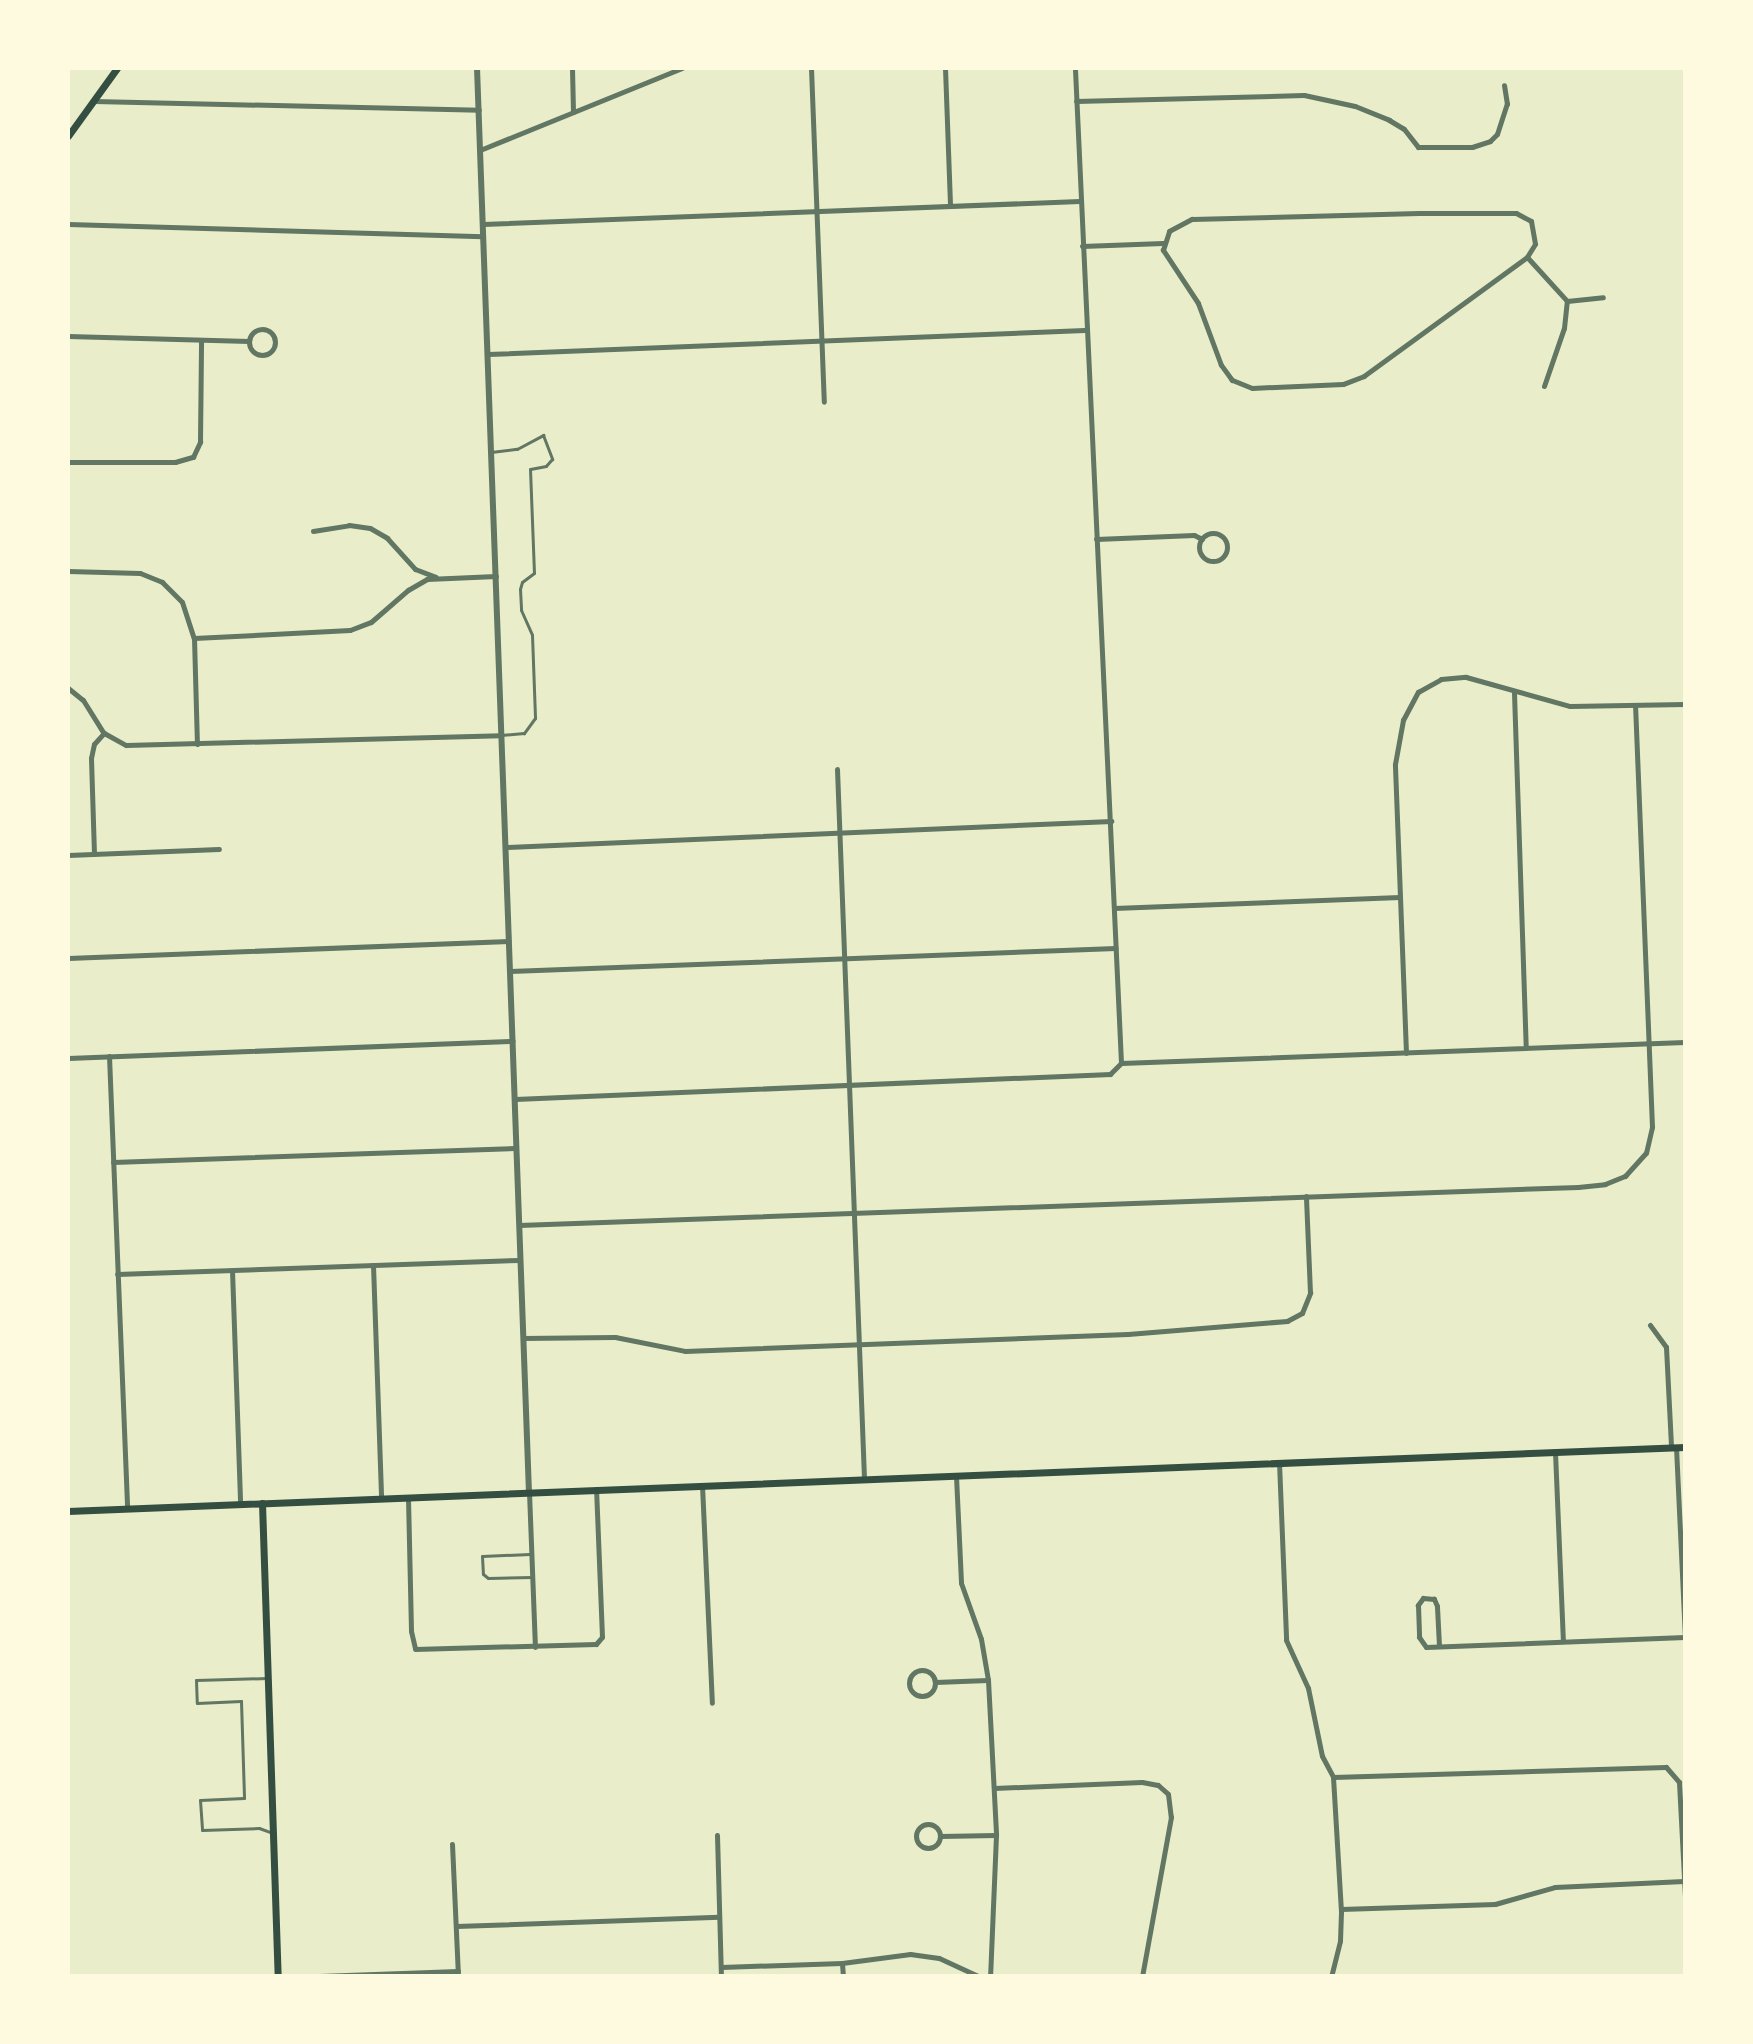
<!DOCTYPE html>
<style>
body{margin:0}
#map{position:relative;width:1753px;height:2044px;overflow:hidden;background:#e9edc9;font-family:"Titillium Web",sans-serif}
div>[style]{position:absolute}
.service>*{height:3px;margin:-1.5px;padding:0 1.5px;transform-origin:1.5px;border-radius:1.5px;background:#617663}
.minor>*{height:5px;margin:-2.5px;padding:0 2.5px;transform-origin:2.5px;border-radius:2.5px;background:#617663}
.minor>.ring{margin:-2.5px;padding:0;box-sizing:content-box;background:none;border:5px solid #617663;border-radius:50%}
.tertiary>*{height:6px;margin:-3px;padding:0 3px;transform-origin:3px;border-radius:3px;background:#617663}
.secondary>*{height:7px;margin:-3.5px;padding:0 3.5px;transform-origin:3.5px;border-radius:3.5px;background:#344e41}
span{translate:-50% -50%;white-space:nowrap;text-align:center;line-height:1.15;-webkit-text-stroke:6px #fefae0;paint-order:stroke}
.frame{position:absolute;inset:0;border:70px solid #fefae0;pointer-events:none}
</style>
<div id="map">
<div class="service">
<div style="left:491px;top:452px;width:26px;rotate:-7deg"></div>
<div style="left:517px;top:449px;width:30px;rotate:-28deg"></div>
<div style="left:543px;top:435px;width:26px;rotate:69deg"></div>
<div style="left:552px;top:459px;width:9px;rotate:131deg"></div>
<div style="left:546px;top:466px;width:16px;rotate:169deg"></div>
<div style="left:530px;top:469px;width:104px;rotate:87.8deg"></div>
<div style="left:534px;top:573px;width:15px;rotate:143deg"></div>
<div style="left:522px;top:582px;width:7px;rotate:106deg"></div>
<div style="left:520px;top:589px;width:21px;rotate:87deg"></div>
<div style="left:521px;top:610px;width:27px;rotate:66deg"></div>
<div style="left:532px;top:635px;width:83px;rotate:87.9deg"></div>
<div style="left:535px;top:718px;width:19px;rotate:126deg"></div>
<div style="left:524px;top:733px;width:23px;rotate:175deg"></div>
<div style="left:530px;top:1554px;width:48px;rotate:177.6deg"></div>
<div style="left:482px;top:1556px;width:18px;rotate:87deg"></div>
<div style="left:483px;top:1574px;width:6px;rotate:39deg"></div>
<div style="left:488px;top:1578px;width:44px;rotate:-1.3deg"></div>
<div style="left:267px;top:1678px;width:71px;rotate:178.4deg"></div>
<div style="left:196px;top:1680px;width:23px;rotate:88deg"></div>
<div style="left:197px;top:1703px;width:44px;rotate:-2.6deg"></div>
<div style="left:241px;top:1701px;width:97px;rotate:88.2deg"></div>
<div style="left:244px;top:1798px;width:44px;rotate:177.4deg"></div>
<div style="left:200px;top:1800px;width:30px;rotate:86deg"></div>
<div style="left:202px;top:1830px;width:57px;rotate:-2deg"></div>
<div style="left:259px;top:1828px;width:12px;rotate:20deg"></div>
</div>
<div class="minor">
<div style="left:572px;top:68px;width:44px;rotate:88.7deg"></div>
<div style="left:811px;top:68px;width:334px;rotate:87.8deg"></div>
<div style="left:945px;top:68px;width:137px;rotate:87.9deg"></div>
<div style="left:94px;top:101px;width:385px;rotate:1.3deg"></div>
<div style="left:1076px;top:101px;width:228px;rotate:-1.5deg"></div>
<div style="left:1304px;top:95px;width:52px;rotate:12.2deg"></div>
<div style="left:1355px;top:106px;width:37px;rotate:22deg"></div>
<div style="left:1389px;top:120px;width:17px;rotate:31deg"></div>
<div style="left:1404px;top:129px;width:23px;rotate:52deg"></div>
<div style="left:1418px;top:147px;width:54px"></div>
<div style="left:1472px;top:147px;width:19px;rotate:-18deg"></div>
<div style="left:1490px;top:141px;width:10px;rotate:-45deg"></div>
<div style="left:1497px;top:134px;width:32px;rotate:-72deg"></div>
<div style="left:1507px;top:104px;width:19px;rotate:-99deg"></div>
<div style="left:480px;top:150px;width:218px;rotate:-22.1deg"></div>
<div style="left:1419px;top:213px;width:97px"></div>
<div style="left:1516px;top:213px;width:17px;rotate:28deg"></div>
<div style="left:1531px;top:221px;width:23px;rotate:80deg"></div>
<div style="left:1535px;top:244px;width:15px;rotate:122deg"></div>
<div style="left:1527px;top:257px;width:202px;rotate:143.9deg"></div>
<div style="left:1364px;top:376px;width:22px;rotate:159deg"></div>
<div style="left:1343px;top:384px;width:91px;rotate:177.5deg"></div>
<div style="left:1252px;top:388px;width:22px;rotate:-158deg"></div>
<div style="left:1232px;top:380px;width:19px;rotate:-126deg"></div>
<div style="left:1221px;top:365px;width:66px;rotate:-110.4deg"></div>
<div style="left:1198px;top:303px;width:64px;rotate:-123.4deg"></div>
<div style="left:1163px;top:250px;width:20px;rotate:-72deg"></div>
<div style="left:1169px;top:231px;width:26px;rotate:-28deg"></div>
<div style="left:1192px;top:219px;width:227px;rotate:-1.5deg"></div>
<div style="left:68px;top:224px;width:415px;rotate:1.7deg"></div>
<div style="left:483px;top:224px;width:597px;rotate:-2.21deg"></div>
<div style="left:1082px;top:246px;width:81px;rotate:-2.1deg"></div>
<div style="left:1527px;top:257px;width:59px;rotate:47.7deg"></div>
<div style="left:1567px;top:301px;width:36px;rotate:-6deg"></div>
<div class="ring" style="left:249px;top:329px;width:21px;height:21px"></div>
<div style="left:68px;top:336px;width:181px;rotate:1.6deg"></div>
<div style="left:488px;top:354px;width:597px;rotate:-2.3deg"></div>
<div style="left:1544px;top:386px;width:61px;rotate:-71deg"></div>
<div style="left:1564px;top:328px;width:27px;rotate:-84deg"></div>
<div style="left:69px;top:462px;width:106px"></div>
<div style="left:175px;top:462px;width:19px;rotate:-16deg"></div>
<div style="left:193px;top:457px;width:17px;rotate:-65deg"></div>
<div style="left:200px;top:442px;width:101px;rotate:-89.4deg"></div>
<div style="left:313px;top:531px;width:36px;rotate:-9deg"></div>
<div style="left:349px;top:525px;width:21px;rotate:8deg"></div>
<div style="left:370px;top:528px;width:20px;rotate:30deg"></div>
<div style="left:387px;top:538px;width:42px;rotate:47.9deg"></div>
<div style="left:415px;top:569px;width:22px;rotate:21deg"></div>
<div class="ring" style="left:1199px;top:533px;width:23px;height:23px"></div>
<div style="left:1096px;top:539px;width:98px;rotate:-2.3deg"></div>
<div style="left:1194px;top:535px;width:9px;rotate:27deg"></div>
<div style="left:68px;top:571px;width:72px;rotate:1.6deg"></div>
<div style="left:140px;top:573px;width:24px;rotate:22deg"></div>
<div style="left:162px;top:582px;width:28px;rotate:45deg"></div>
<div style="left:182px;top:602px;width:38px;rotate:72deg"></div>
<div style="left:194px;top:638px;width:106px;rotate:88.4deg"></div>
<div style="left:194px;top:638px;width:156px;rotate:-2.9deg"></div>
<div style="left:350px;top:630px;width:22px;rotate:-21deg"></div>
<div style="left:371px;top:622px;width:49px;rotate:-40.9deg"></div>
<div style="left:408px;top:590px;width:22px;rotate:-30deg"></div>
<div style="left:427px;top:579px;width:69px;rotate:-2.5deg"></div>
<div style="left:68px;top:688px;width:19px;rotate:39deg"></div>
<div style="left:83px;top:700px;width:39px;rotate:58deg"></div>
<div style="left:104px;top:733px;width:25px;rotate:29deg"></div>
<div style="left:126px;top:745px;width:375px;rotate:-1.5deg"></div>
<div style="left:1514px;top:693px;width:355px;rotate:88.1deg"></div>
<div style="left:837px;top:769px;width:711px;rotate:87.82deg"></div>
<div style="left:506px;top:847px;width:606px;rotate:-2.46deg"></div>
<div style="left:94px;top:854px;width:96px;rotate:-91.8deg"></div>
<div style="left:91px;top:758px;width:14px;rotate:-78deg"></div>
<div style="left:94px;top:744px;width:15px;rotate:-48deg"></div>
<div style="left:68px;top:855px;width:151px;rotate:-2.3deg"></div>
<div style="left:1114px;top:908px;width:286px;rotate:-2.2deg"></div>
<div style="left:68px;top:958px;width:441px;rotate:-2.2deg"></div>
<div style="left:510px;top:971px;width:606px;rotate:-2.17deg"></div>
<div style="left:1406px;top:1053px;width:289px;rotate:-92.2deg"></div>
<div style="left:1395px;top:764px;width:45px;rotate:-79.7deg"></div>
<div style="left:1403px;top:720px;width:32px;rotate:-62deg"></div>
<div style="left:1418px;top:692px;width:26px;rotate:-29deg"></div>
<div style="left:1441px;top:679px;width:25px;rotate:-5deg"></div>
<div style="left:1466px;top:677px;width:108px;rotate:15.6deg"></div>
<div style="left:1570px;top:706px;width:115px;rotate:-1deg"></div>
<div style="left:109px;top:1056px;width:452px;rotate:87.7deg"></div>
<div style="left:68px;top:1058px;width:445px;rotate:-2.2deg"></div>
<div style="left:1121px;top:1063px;width:564px;rotate:-2.13deg"></div>
<div style="left:515px;top:1099px;width:596px;rotate:-2.41deg"></div>
<div style="left:1110px;top:1074px;width:16px;rotate:-45deg"></div>
<div style="left:1121px;top:1063px;width:996px;rotate:-92.65deg"></div>
<div style="left:113px;top:1162px;width:403px;rotate:-2deg"></div>
<div style="left:519px;top:1225px;width:1060px;rotate:-2.06deg"></div>
<div style="left:1578px;top:1187px;width:27px;rotate:-6deg"></div>
<div style="left:1605px;top:1184px;width:22px;rotate:-22deg"></div>
<div style="left:1625px;top:1176px;width:31px;rotate:-48deg"></div>
<div style="left:1646px;top:1153px;width:27px;rotate:-77deg"></div>
<div style="left:1652px;top:1127px;width:421px;rotate:-92.3deg"></div>
<div style="left:373px;top:1265px;width:233px;rotate:88deg"></div>
<div style="left:232px;top:1270px;width:234px;rotate:88deg"></div>
<div style="left:117px;top:1274px;width:403px;rotate:-2deg"></div>
<div style="left:1650px;top:1325px;width:27px;rotate:54deg"></div>
<div style="left:1666px;top:1347px;width:100px;rotate:87.1deg"></div>
<div style="left:523px;top:1338px;width:92px;rotate:-0.6deg"></div>
<div style="left:615px;top:1337px;width:71px;rotate:11.3deg"></div>
<div style="left:685px;top:1351px;width:443px;rotate:-2.2deg"></div>
<div style="left:1128px;top:1334px;width:160px;rotate:-4.7deg"></div>
<div style="left:1287px;top:1321px;width:17px;rotate:-28deg"></div>
<div style="left:1302px;top:1313px;width:22px;rotate:-68deg"></div>
<div style="left:1310px;top:1293px;width:97px;rotate:-92.4deg"></div>
<div style="left:1676px;top:1447px;width:190px;rotate:87.3deg"></div>
<div style="left:1555px;top:1452px;width:189px;rotate:87.6deg"></div>
<div style="left:1279px;top:1462px;width:178px;rotate:87.7deg"></div>
<div style="left:1286px;top:1640px;width:53px;rotate:65.4deg"></div>
<div style="left:1308px;top:1688px;width:69px;rotate:78.4deg"></div>
<div style="left:1322px;top:1756px;width:24px;rotate:62deg"></div>
<div style="left:1333px;top:1777px;width:135px;rotate:86.6deg"></div>
<div style="left:1341px;top:1912px;width:29px;rotate:92deg"></div>
<div style="left:1340px;top:1941px;width:36px;rotate:104deg"></div>
<div style="left:956px;top:1476px;width:107px;rotate:87.3deg"></div>
<div style="left:961px;top:1583px;width:59px;rotate:70.3deg"></div>
<div style="left:981px;top:1639px;width:42px;rotate:80.3deg"></div>
<div style="left:988px;top:1680px;width:155px;rotate:87deg"></div>
<div style="left:996px;top:1835px;width:141px;rotate:92.4deg"></div>
<div style="left:702px;top:1485px;width:218px;rotate:87.4deg"></div>
<div style="left:529px;top:1492px;width:155px;rotate:87.8deg"></div>
<div style="left:408px;top:1498px;width:133px;rotate:88.7deg"></div>
<div style="left:411px;top:1631px;width:18px;rotate:77deg"></div>
<div style="left:415px;top:1649px;width:181px;rotate:-1.6deg"></div>
<div style="left:596px;top:1644px;width:9px;rotate:-49deg"></div>
<div style="left:602px;top:1637px;width:148px;rotate:-92.3deg"></div>
<div style="left:1439px;top:1646px;width:40px;rotate:-92.9deg"></div>
<div style="left:1437px;top:1606px;width:8px;rotate:-113deg"></div>
<div style="left:1434px;top:1599px;width:11px;rotate:-175deg"></div>
<div style="left:1423px;top:1598px;width:9px;rotate:126deg"></div>
<div style="left:1418px;top:1605px;width:32px;rotate:88deg"></div>
<div style="left:1419px;top:1637px;width:12px;rotate:55deg"></div>
<div style="left:1426px;top:1647px;width:259px;rotate:-2.2deg"></div>
<div class="ring" style="left:909px;top:1670px;width:21px;height:21px"></div>
<div style="left:935px;top:1682px;width:53px;rotate:-2.2deg"></div>
<div style="left:1333px;top:1777px;width:333px;rotate:-1.7deg"></div>
<div style="left:1666px;top:1767px;width:20px;rotate:49deg"></div>
<div style="left:1679px;top:1782px;width:115px;rotate:87deg"></div>
<div style="left:994px;top:1788px;width:148px;rotate:-2.3deg"></div>
<div style="left:1142px;top:1782px;width:16px;rotate:11deg"></div>
<div style="left:1158px;top:1785px;width:13px;rotate:42deg"></div>
<div style="left:1168px;top:1794px;width:23px;rotate:83deg"></div>
<div style="left:1171px;top:1817px;width:162px;rotate:100.3deg"></div>
<div class="ring" style="left:916px;top:1824px;width:19px;height:19px"></div>
<div style="left:717px;top:1835px;width:141px;rotate:88.4deg"></div>
<div style="left:940px;top:1836px;width:56px;rotate:-1deg"></div>
<div style="left:452px;top:1844px;width:132px;rotate:87.4deg"></div>
<div style="left:1341px;top:1909px;width:154px;rotate:-1.9deg"></div>
<div style="left:1495px;top:1904px;width:62px;rotate:-15.8deg"></div>
<div style="left:1555px;top:1887px;width:129px;rotate:-2.7deg"></div>
<div style="left:456px;top:1926px;width:263px;rotate:-2deg"></div>
<div style="left:842px;top:1963px;width:13px;rotate:86deg"></div>
<div style="left:721px;top:1967px;width:121px;rotate:-1.9deg"></div>
<div style="left:842px;top:1963px;width:69px;rotate:-7.5deg"></div>
<div style="left:910px;top:1954px;width:29px;rotate:8deg"></div>
<div style="left:939px;top:1958px;width:43px;rotate:24.8deg"></div>
<div style="left:319px;top:1976px;width:139px;rotate:-2.1deg"></div>
</div>
<div class="tertiary">
<div style="left:477px;top:68px;width:1425px;rotate:87.91deg"></div>
</div>
<div class="secondary">
<div style="left:68px;top:136px;width:84px;rotate:-54.2deg"></div>
<div style="left:262px;top:1503px;width:473px;rotate:88.1deg"></div>
<div style="left:68px;top:1511px;width:1618px;rotate:-2.27deg"></div>
</div>
<div class="frame"></div>
</div>
